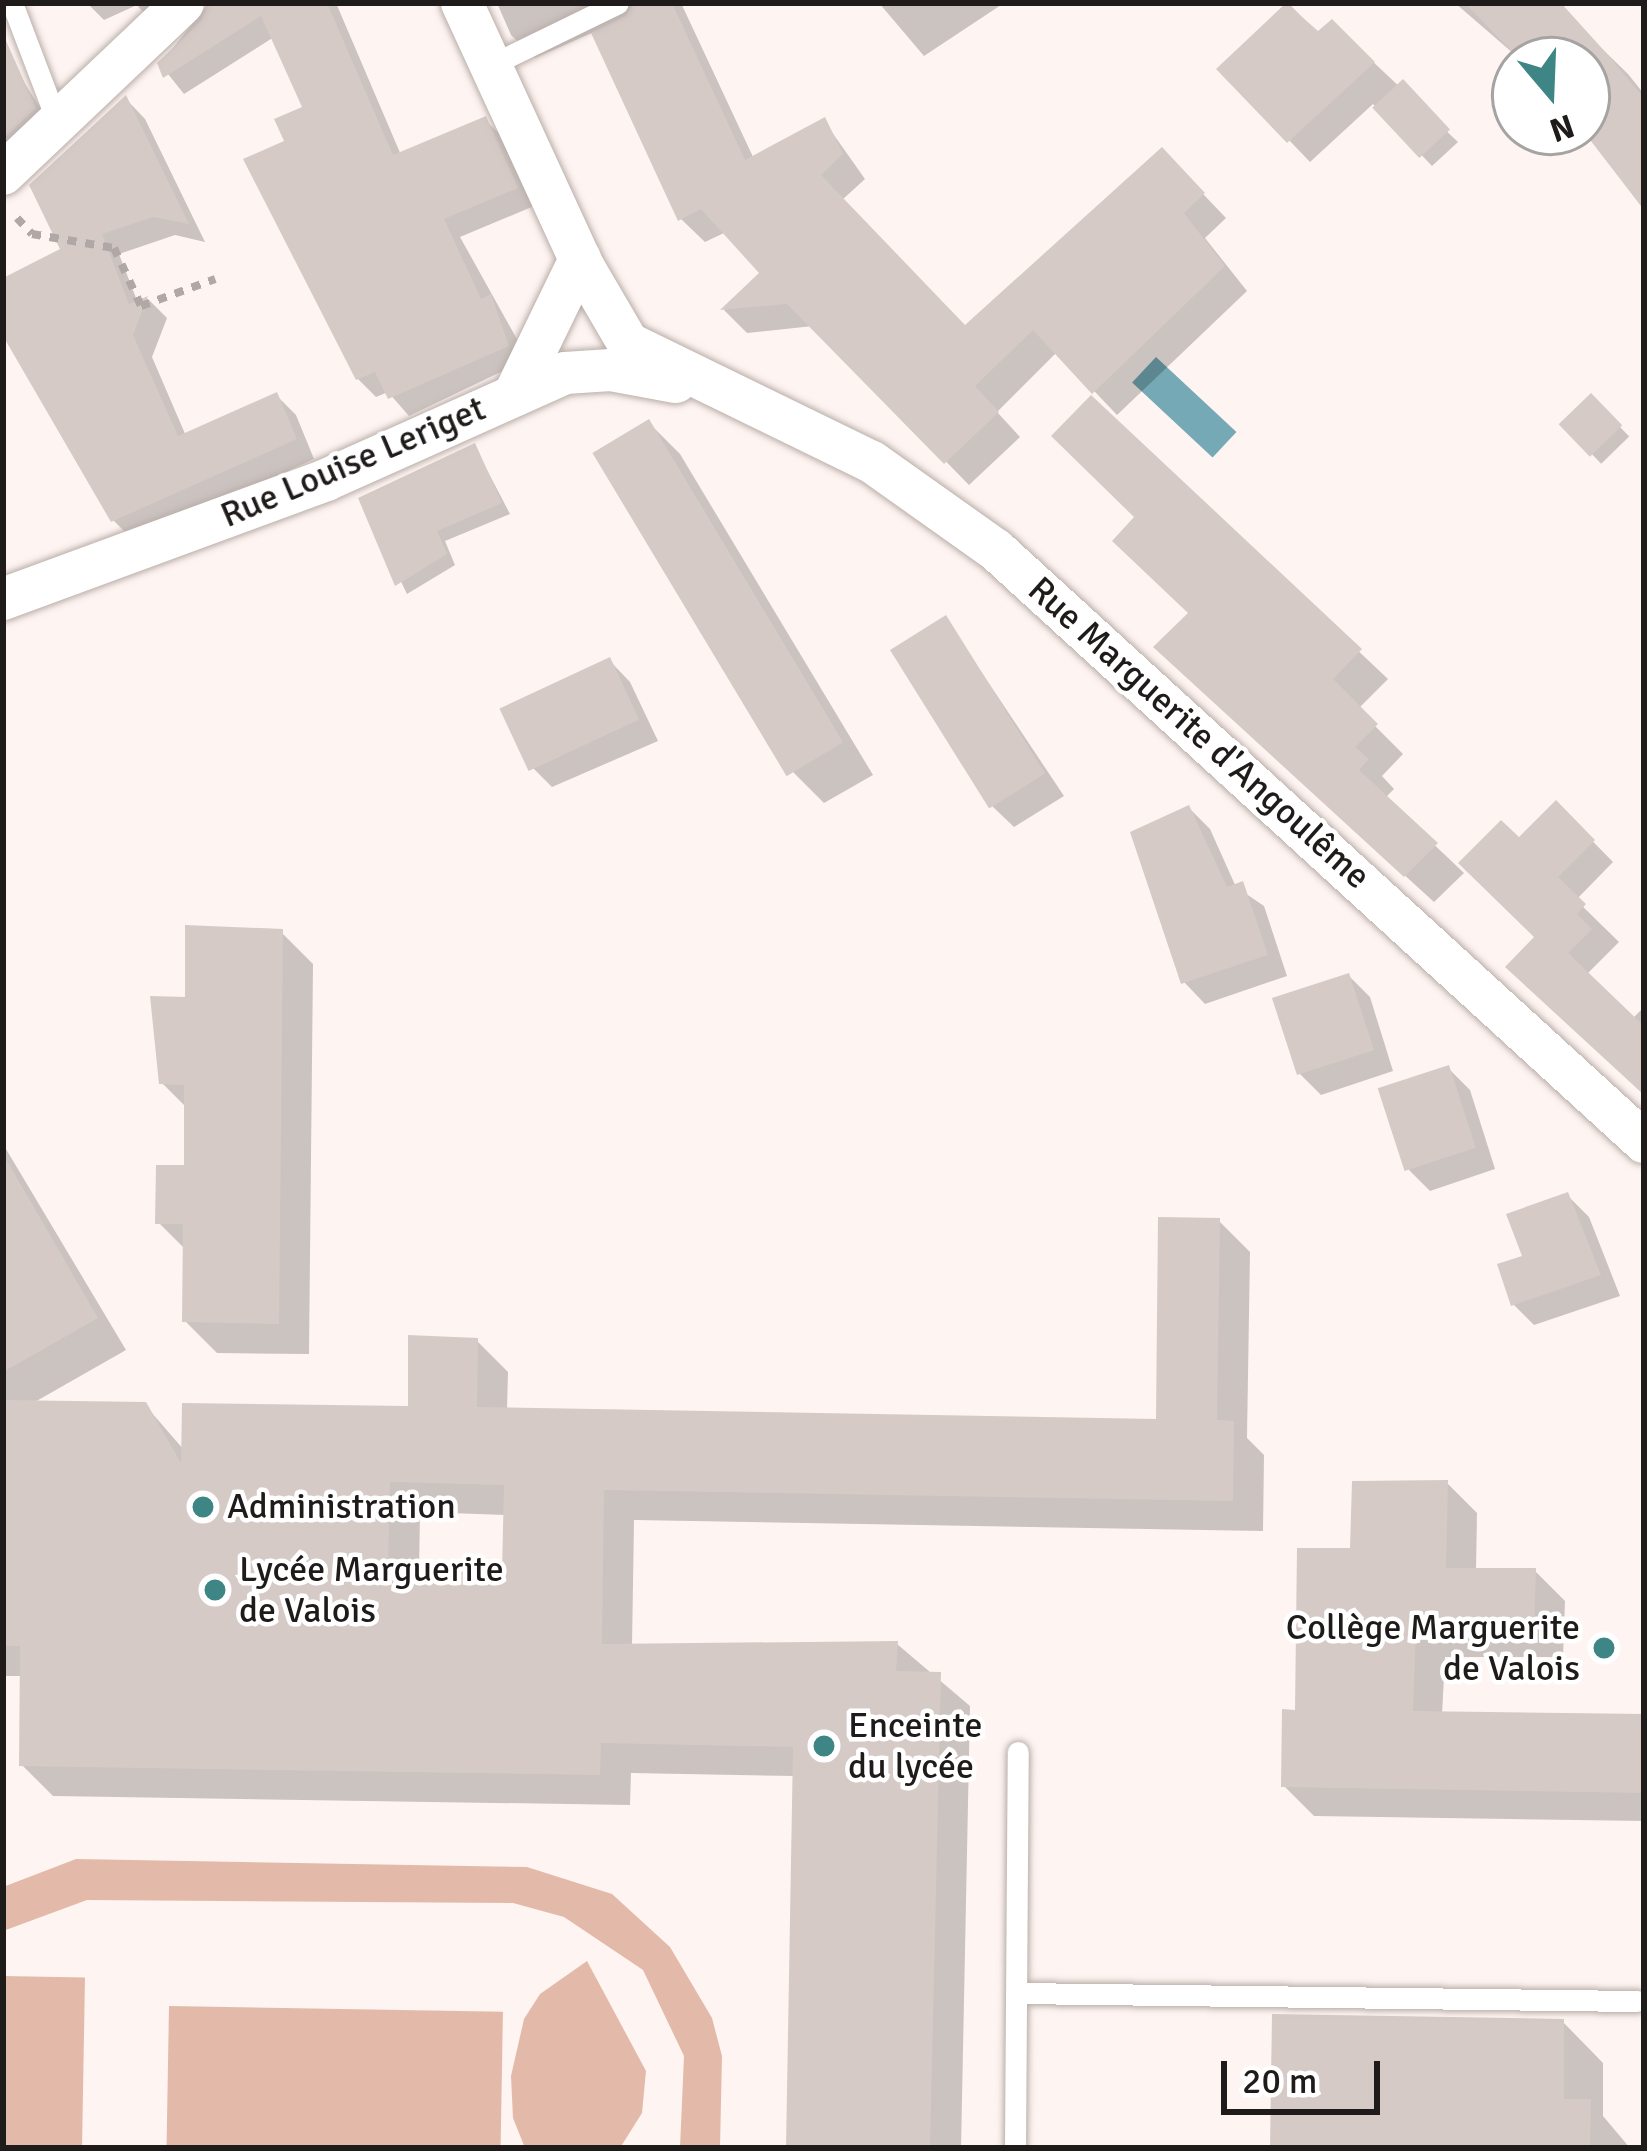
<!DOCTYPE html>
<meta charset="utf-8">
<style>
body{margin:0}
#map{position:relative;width:1647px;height:2151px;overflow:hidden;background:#fef4f1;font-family:Signika,sans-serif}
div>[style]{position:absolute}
.green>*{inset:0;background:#e3baaa;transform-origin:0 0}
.water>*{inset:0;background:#75a9b5;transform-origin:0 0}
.shadow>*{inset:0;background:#0003;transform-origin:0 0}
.building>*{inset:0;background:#d6cac7;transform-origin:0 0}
.path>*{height:8px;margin-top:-4px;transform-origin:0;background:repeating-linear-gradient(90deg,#b0a8a6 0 9px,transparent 0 18px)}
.roads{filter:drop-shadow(0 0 3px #b9aea9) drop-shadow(0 0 3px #b9aea9)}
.lane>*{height:21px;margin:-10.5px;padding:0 10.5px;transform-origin:10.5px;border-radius:10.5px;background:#fff}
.street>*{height:42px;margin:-21px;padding:0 21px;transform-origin:21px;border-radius:21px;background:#fff}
.dots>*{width:33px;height:33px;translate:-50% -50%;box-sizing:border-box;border:6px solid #fff;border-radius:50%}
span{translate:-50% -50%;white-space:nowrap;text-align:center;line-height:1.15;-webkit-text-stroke:9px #fff;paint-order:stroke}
.street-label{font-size:36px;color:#1f1b1a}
.poi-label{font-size:36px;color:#1f1b1a}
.left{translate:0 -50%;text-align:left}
.right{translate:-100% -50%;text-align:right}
.frame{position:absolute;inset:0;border:6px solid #1f1b1a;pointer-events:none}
.north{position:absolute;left:1491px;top:36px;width:120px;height:120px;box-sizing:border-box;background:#fff;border:3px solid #a5a4a3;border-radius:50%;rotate:161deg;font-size:33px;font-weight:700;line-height:48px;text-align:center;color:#1f1b1a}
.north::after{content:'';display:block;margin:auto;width:42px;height:54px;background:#3e8685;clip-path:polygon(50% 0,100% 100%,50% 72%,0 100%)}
.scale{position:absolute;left:1221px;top:2061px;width:159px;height:54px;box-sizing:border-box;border:6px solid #1f1b1a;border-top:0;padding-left:15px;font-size:36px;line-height:42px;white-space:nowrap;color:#1f1b1a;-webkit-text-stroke:9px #fff;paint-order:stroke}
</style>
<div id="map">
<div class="green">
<div style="clip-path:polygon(76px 1859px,527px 1867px,612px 1894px,670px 1947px,712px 2018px,722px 2056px,720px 2148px,680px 2148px,684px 2056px,643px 1970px,564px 1917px,513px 1903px,87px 1900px,3px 1931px,3px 1887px)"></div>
<div style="clip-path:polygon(587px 1961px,646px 2071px,642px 2113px,620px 2148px,525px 2148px,513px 2118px,511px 2076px,524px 2019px,540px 1994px)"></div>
<div style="left:3px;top:1976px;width:82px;height:172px;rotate:1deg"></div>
<div style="left:169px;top:2006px;width:334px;height:142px;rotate:1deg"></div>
</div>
<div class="water">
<div style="left:1156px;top:357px;width:110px;height:35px;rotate:43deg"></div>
</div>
<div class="shadow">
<div style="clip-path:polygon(87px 3px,183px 3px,157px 28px,137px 5px,104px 20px)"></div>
<div style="clip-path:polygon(209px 3px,336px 3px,401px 155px,485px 120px,504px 138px,534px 206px,460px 237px,528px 359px,409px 416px,388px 392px,376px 397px,358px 379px,288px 142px,306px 108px,274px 37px,184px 94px,160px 64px)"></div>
<div style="clip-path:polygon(497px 3px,681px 3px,754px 159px,824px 121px,865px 179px,842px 200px,965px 329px,1162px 151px,1226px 218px,1205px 238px,1247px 291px,1117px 415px,1057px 352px,997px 412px,1020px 437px,969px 485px,813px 326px,747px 333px,724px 310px,764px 274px,726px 232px,705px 242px,681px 219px,594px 32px,535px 58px,511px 35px)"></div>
<div style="clip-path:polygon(879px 3px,1004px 3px,924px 56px)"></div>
<div style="clip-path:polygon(1455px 3px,1555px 3px,1628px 74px,1644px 94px,1644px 208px,1587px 60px,1521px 60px)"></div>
<div style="clip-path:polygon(1289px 4px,1319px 34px,1332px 23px,1458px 142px,1432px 166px,1373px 104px,1310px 162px,1221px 69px)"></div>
<div style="clip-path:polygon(19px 74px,52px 127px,3px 169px,3px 79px)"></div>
<div style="clip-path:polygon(126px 99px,145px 119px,205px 242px,175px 235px,119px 254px,138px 303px,148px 299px,167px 318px,152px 357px,186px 436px,276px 395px,296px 415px,314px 459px,134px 541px,114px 521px,3px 331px,3px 281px,64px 251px)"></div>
<div style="left:1591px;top:397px;width:55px;height:39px;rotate:46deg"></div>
<div style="clip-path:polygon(1092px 399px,1388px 679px,1358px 709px,1403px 754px,1382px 776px,1394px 789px,1385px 798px,1464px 873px,1434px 902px,1185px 675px,1191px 614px,1138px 517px)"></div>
<div style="clip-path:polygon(649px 423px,680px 454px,873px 775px,824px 803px,793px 772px)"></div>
<div style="clip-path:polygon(475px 447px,510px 514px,445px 541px,455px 565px,407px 594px,362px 500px)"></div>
<div style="clip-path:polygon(946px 619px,1064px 796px,1014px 827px,992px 806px)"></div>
<div style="clip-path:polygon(609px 660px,630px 682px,658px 741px,552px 787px,531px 766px)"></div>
<div style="clip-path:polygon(1556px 804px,1613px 862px,1576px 900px,1619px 942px,1586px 975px,1632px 1019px,1644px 1007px,1644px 1093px,1538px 937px,1519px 841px)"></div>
<div style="clip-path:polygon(1189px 808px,1210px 829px,1236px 887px,1264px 906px,1287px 976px,1205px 1004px,1184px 982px)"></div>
<div style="clip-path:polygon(281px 932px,313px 964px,309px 1354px,217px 1353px,185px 1321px,186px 1250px,158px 1222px,187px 1168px,187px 1108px,162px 1083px,188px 1000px)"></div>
<div style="clip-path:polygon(1349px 976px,1370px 997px,1393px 1071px,1321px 1095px,1299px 1073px)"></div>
<div style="clip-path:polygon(1449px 1069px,1470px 1090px,1495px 1169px,1430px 1191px,1409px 1170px)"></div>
<div style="clip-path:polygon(evenodd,3px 1144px,126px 1350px,33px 1403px,145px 1405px,184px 1450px,411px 1409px,477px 1341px,508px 1372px,507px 1410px,1158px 1422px,1219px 1221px,1250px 1252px,1247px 1438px,1264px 1455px,1263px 1531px,634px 1520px,632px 1647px,897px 1644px,970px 1706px,961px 2148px,789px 2148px,795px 1776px,631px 1773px,630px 1805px,53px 1796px,22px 1765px,22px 1676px,3px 1676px,3px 1144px,420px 1512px,506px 1515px,505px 1575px,419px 1573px,420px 1512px)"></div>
<div style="clip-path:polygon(1568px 1196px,1589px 1217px,1620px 1296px,1534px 1325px,1513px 1304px,1526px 1258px)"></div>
<div style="clip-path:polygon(1447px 1483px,1477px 1513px,1476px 1571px,1535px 1571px,1565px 1601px,1563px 1657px,1445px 1657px,1442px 1715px,1644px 1717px,1644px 1821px,1314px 1816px,1284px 1786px,1298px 1713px,1353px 1551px)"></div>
<div style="clip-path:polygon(1563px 2022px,1603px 2063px,1603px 2116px,1630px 2148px,1273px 2148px)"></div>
</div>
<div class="building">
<div style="clip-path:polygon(208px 3px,327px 3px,393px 155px,486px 116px,518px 188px,444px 219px,481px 299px,491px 294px,509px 346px,388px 399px,375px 372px,356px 380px,243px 159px,284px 141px,274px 119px,302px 107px,261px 16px,163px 78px,157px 63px,201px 21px)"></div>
<div style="clip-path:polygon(633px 3px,672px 3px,745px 160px,825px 117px,843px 154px,821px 175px,965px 325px,1162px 147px,1205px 193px,1184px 213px,1225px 266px,1092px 394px,1033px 330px,975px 386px,999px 412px,944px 464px,787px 304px,720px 310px,759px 273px,701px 209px,678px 221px,591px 33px,626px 16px)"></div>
<div style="clip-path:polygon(1286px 3px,1318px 31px,1332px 19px,1375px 62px,1287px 143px,1216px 69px)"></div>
<div style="clip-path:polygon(1465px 3px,1561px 3px,1608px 55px,1644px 98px,1644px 210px,1584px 132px,1587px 60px,1520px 60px)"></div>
<div style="clip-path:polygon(3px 34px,36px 108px,6px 136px,3px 130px)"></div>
<div style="left:1403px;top:79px;width:69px;height:42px;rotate:47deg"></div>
<div style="clip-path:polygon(126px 95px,189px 224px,153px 217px,102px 234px,129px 304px,148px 296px,133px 335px,178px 436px,277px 392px,297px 439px,111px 522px,3px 336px,3px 278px,60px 249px,29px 185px)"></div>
<div style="left:1591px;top:393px;width:45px;height:45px;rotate:46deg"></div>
<div style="clip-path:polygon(1091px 395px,1362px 649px,1333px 679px,1378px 724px,1355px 747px,1369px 759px,1359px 770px,1438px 843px,1404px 877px,1153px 647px,1188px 613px,1112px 541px,1134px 517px,1051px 436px)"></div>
<div style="left:649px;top:419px;width:377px;height:66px;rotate:59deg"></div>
<div style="clip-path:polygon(475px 443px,502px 503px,437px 531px,447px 554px,395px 586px,358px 498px)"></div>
<div style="left:946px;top:615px;width:187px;height:66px;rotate:58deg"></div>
<div style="left:610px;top:657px;width:69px;height:122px;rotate:65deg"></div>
<div style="clip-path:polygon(1556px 800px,1595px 840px,1558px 877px,1586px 904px,1577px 914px,1592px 929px,1568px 953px,1644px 1026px,1644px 1095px,1505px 967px,1534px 937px,1458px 863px,1501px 820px,1519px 837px)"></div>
<div style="clip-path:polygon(1189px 805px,1227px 887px,1243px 881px,1268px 955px,1181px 984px,1130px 832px)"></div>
<div style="clip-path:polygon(185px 925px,283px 929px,279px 1324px,182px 1322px,183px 1224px,155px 1224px,156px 1165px,184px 1165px,184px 1085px,159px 1084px,150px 996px,185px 997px)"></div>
<div style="left:1349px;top:973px;width:81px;height:81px;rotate:72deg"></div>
<div style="left:1449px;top:1065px;width:87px;height:75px;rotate:72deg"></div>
<div style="clip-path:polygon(3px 1154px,98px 1318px,3px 1372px)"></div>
<div style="clip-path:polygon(1568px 1192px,1601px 1275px,1511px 1306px,1497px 1264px,1522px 1256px,1506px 1214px)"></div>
<div style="clip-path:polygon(evenodd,1158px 1217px,1220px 1218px,1217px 1420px,1234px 1421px,1233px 1501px,604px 1490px,602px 1644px,898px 1641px,896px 1671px,941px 1672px,930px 2148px,786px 2148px,793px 1747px,601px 1743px,600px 1775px,19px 1766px,20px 1646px,3px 1646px,3px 1400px,146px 1402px,181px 1463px,182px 1403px,408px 1406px,408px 1335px,478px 1338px,477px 1407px,1156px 1419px,1158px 1217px,390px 1482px,504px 1485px,502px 1572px,388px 1570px,390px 1482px)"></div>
<div style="clip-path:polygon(1448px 1480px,1446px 1568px,1536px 1568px,1534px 1628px,1416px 1628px,1413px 1711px,1644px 1714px,1644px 1793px,1281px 1787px,1282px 1709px,1295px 1710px,1297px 1548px,1350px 1548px,1352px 1481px)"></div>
<div style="clip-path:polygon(1272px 2014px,1564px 2019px,1564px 2099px,1591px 2099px,1590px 2148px,1270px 2148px)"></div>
</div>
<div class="path">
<div style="left:17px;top:218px;width:22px;rotate:47deg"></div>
<div style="left:32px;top:234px;width:83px;rotate:9.7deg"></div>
<div style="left:114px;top:248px;width:64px;rotate:65deg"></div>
<div style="left:141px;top:306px;width:79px;rotate:-20deg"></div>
</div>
<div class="roads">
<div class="lane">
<div style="left:12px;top:3px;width:129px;rotate:69.2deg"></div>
<div style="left:491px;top:65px;width:141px;rotate:-26deg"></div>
<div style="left:1016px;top:1993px;width:621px;rotate:0.74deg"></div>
<div style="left:1015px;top:2148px;width:396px;rotate:-89.6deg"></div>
</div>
<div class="street">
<div style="left:462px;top:3px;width:289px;rotate:65.3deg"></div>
<div style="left:583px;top:266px;width:89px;rotate:59.7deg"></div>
<div style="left:628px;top:343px;width:271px;rotate:26deg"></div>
<div style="left:872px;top:462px;width:152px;rotate:35.4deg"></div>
<div style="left:996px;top:550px;width:878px;rotate:42.41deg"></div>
<div style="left:3px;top:174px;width:248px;rotate:-43.5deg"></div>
<div style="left:515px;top:393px;width:149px;rotate:-64.1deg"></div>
<div style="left:3px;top:599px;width:344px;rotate:-20.2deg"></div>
<div style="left:326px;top:480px;width:262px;rotate:-24.1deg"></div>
<div style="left:565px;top:373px;width:46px;rotate:-3.7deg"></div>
<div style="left:611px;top:370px;width:66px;rotate:10.5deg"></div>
</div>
</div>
<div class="dots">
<div style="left:203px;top:1507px;background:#3e8685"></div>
<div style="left:215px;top:1590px;background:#3e8685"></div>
<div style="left:1604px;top:1648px;background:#3e8685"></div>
<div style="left:824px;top:1746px;background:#3e8685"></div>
</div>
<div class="street-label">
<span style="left:353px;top:462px;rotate:-23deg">Rue Louise Leriget</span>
<span style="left:1199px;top:733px;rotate:42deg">Rue Marguerite d'Angoulême</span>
</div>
<div class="poi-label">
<span class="left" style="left:227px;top:1507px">Administration</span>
<span class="left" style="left:239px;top:1590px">Lycée Marguerite<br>de Valois</span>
<span class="right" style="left:1580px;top:1648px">Collège Marguerite<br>de Valois</span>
<span class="left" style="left:848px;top:1746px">Enceinte<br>du lycée</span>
</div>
<div class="frame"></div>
<div class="north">N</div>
<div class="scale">20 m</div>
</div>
